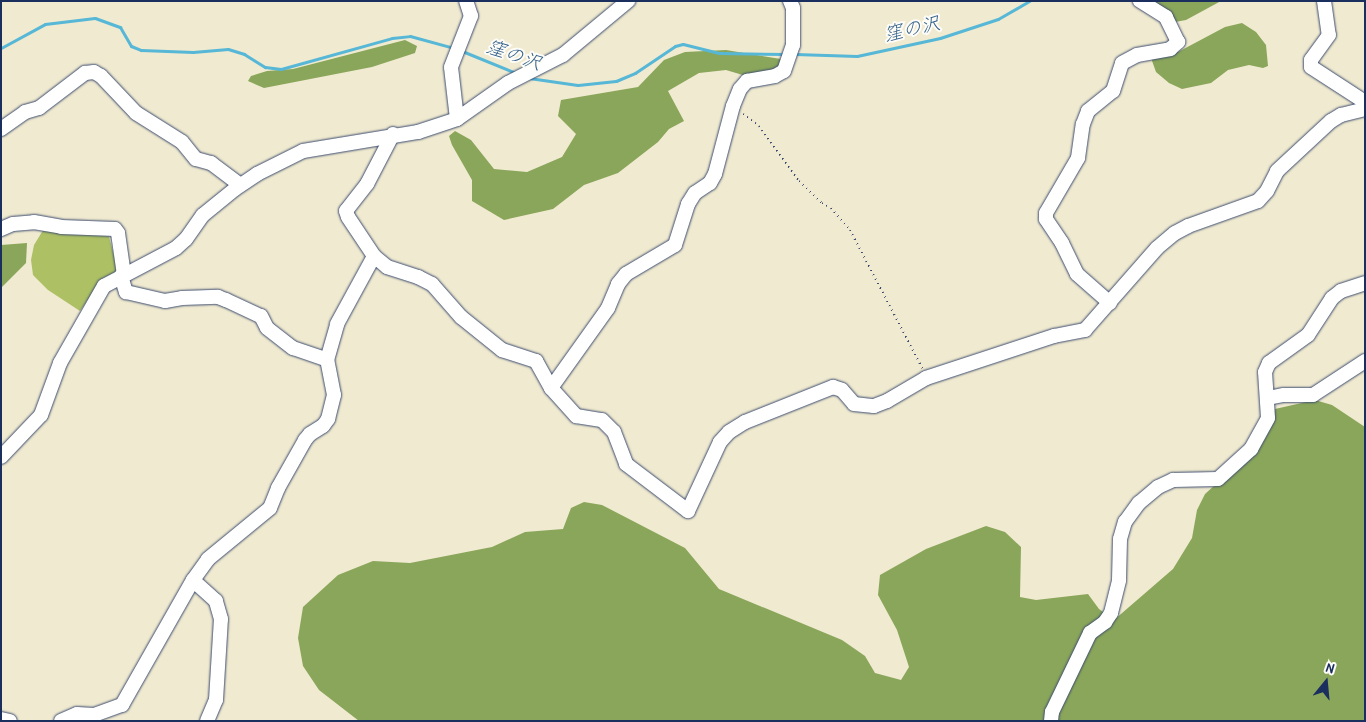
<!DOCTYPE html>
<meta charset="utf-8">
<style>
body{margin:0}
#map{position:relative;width:1366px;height:722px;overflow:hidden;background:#f0ead0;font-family:"Patrick Hand","Klee One",sans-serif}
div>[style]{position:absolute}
.green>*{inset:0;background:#adc064}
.forest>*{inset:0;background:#8aa65a}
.stream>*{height:3px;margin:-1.5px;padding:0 1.5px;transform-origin:1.5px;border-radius:1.5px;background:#57b7d6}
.path>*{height:2px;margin-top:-1px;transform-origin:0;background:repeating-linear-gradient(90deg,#3b4b6f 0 1px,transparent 0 5px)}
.roads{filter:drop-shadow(0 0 1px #3b4b6f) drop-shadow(0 0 1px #3b4b6f)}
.minor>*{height:14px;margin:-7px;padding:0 7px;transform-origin:7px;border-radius:7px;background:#fff}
span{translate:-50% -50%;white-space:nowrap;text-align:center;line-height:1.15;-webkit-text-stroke:4px #fdfcf7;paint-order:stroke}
.water-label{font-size:19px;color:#305f88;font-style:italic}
.frame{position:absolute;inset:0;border:2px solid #1b2f5e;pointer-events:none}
.north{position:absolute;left:1301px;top:657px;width:50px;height:50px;-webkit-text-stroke:4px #fdfcf7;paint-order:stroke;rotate:17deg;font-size:14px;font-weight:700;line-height:20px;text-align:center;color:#1b2f5e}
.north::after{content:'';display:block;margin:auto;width:18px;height:22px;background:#1b2f5e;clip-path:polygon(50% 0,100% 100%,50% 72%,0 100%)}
</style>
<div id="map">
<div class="green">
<div style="clip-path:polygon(45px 227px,108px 233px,118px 271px,103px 278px,80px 311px,48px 290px,33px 275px,31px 260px,34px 245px)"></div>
</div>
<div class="forest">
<div style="clip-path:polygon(1151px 1px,1221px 1px,1186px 20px,1175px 22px)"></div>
<div style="clip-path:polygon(1242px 23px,1256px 32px,1266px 45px,1268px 66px,1263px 68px,1249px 65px,1228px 70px,1211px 83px,1182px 89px,1169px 83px,1156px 72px,1151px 58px,1160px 54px,1178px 52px,1225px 27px)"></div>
<div style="clip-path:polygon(405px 40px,417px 46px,415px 53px,372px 67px,264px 88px,248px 81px,251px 76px,267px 71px,293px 69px)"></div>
<div style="clip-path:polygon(726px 50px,787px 60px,787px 66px,746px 76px,726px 70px,699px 73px,668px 91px,684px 121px,669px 129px,658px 142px,618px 173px,584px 185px,553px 209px,504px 220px,472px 201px,472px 180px,452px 145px,449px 136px,455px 131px,471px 140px,494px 169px,527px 172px,562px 157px,576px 134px,558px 116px,561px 100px,638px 87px,664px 60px,685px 52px)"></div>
<div style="clip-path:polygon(27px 243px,26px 263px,1px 288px,1px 245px)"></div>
<div style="clip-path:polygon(1315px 400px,1332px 405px,1365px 427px,1365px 721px,359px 721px,319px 690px,303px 666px,298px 638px,303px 607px,338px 575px,373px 561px,410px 563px,492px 547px,525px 532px,563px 529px,571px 508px,584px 502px,602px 505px,685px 548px,719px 589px,842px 640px,865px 656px,875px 673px,901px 680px,909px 667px,897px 630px,878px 595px,880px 575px,926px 549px,986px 526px,1005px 532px,1021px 547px,1020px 597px,1036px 600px,1088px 594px,1099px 609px,1114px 620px,1173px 569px,1192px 538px,1197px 510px,1205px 494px,1237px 465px,1263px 433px,1275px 409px)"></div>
</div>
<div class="stream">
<div style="left:1px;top:48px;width:50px;rotate:-28.6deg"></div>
<div style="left:45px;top:24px;width:50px;rotate:-6.8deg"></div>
<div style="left:95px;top:18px;width:27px;rotate:20deg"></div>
<div style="left:120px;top:27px;width:22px;rotate:60deg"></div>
<div style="left:131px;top:46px;width:11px;rotate:22deg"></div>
<div style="left:141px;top:50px;width:52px;rotate:2.2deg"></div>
<div style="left:193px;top:52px;width:35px;rotate:-5deg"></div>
<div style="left:228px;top:49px;width:17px;rotate:17deg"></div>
<div style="left:244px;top:54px;width:25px;rotate:32deg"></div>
<div style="left:265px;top:67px;width:16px;rotate:7deg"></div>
<div style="left:281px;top:69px;width:115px;rotate:-15.6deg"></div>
<div style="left:392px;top:38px;width:18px;rotate:-6deg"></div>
<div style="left:410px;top:36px;width:46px;rotate:15.3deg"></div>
<div style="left:462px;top:51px;width:58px;rotate:22.2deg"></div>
<div style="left:795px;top:54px;width:62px;rotate:1.8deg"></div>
<div style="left:857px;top:56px;width:85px;rotate:-12.2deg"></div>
<div style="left:940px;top:38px;width:61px;rotate:-18.1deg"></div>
<div style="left:998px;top:19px;width:36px;rotate:-30deg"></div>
<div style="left:529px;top:78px;width:49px;rotate:8.1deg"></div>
<div style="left:578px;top:85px;width:38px;rotate:-6deg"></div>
<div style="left:616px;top:81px;width:21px;rotate:-23deg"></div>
<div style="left:635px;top:73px;width:48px;rotate:-34deg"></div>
<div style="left:675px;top:46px;width:8px;rotate:-14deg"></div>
<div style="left:683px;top:44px;width:37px;rotate:14deg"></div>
<div style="left:719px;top:53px;width:67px;rotate:0.9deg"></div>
</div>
<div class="path">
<div style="left:743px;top:114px;width:20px;rotate:37deg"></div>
<div style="left:759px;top:126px;width:68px;rotate:54deg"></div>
<div style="left:799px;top:181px;width:32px;rotate:44deg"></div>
<div style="left:822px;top:203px;width:10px;rotate:29deg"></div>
<div style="left:831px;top:208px;width:29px;rotate:49deg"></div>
<div style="left:850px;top:230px;width:156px;rotate:62.4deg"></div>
</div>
<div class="roads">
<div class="minor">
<div style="left:1324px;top:1px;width:34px;rotate:82deg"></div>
<div style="left:1329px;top:35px;width:31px;rotate:126deg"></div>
<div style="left:1311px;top:60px;width:7px;rotate:90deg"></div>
<div style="left:1311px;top:67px;width:64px;rotate:32.9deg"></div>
<div style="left:457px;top:119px;width:52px;rotate:-96.6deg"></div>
<div style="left:451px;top:67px;width:55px;rotate:-68.6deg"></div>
<div style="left:471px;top:16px;width:16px;rotate:-108deg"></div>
<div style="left:1px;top:129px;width:29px;rotate:-35deg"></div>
<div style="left:25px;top:112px;width:15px;rotate:-16deg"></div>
<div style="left:39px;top:108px;width:58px;rotate:-37.3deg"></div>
<div style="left:85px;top:73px;width:9px;rotate:-6deg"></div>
<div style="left:94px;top:72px;width:8px;rotate:30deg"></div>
<div style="left:101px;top:76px;width:51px;rotate:46.6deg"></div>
<div style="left:136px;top:113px;width:54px;rotate:32.2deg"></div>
<div style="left:182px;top:142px;width:22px;rotate:51deg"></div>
<div style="left:196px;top:159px;width:16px;rotate:15deg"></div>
<div style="left:211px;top:163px;width:36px;rotate:37deg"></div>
<div style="left:393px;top:134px;width:56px;rotate:117.5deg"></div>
<div style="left:367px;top:184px;width:34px;rotate:128deg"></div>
<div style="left:346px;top:211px;width:6px;rotate:72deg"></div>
<div style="left:348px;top:217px;width:47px;rotate:56.3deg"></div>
<div style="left:374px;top:256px;width:17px;rotate:40deg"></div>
<div style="left:387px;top:267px;width:33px;rotate:18deg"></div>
<div style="left:418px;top:277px;width:16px;rotate:27deg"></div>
<div style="left:432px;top:284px;width:44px;rotate:48.7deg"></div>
<div style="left:461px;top:317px;width:53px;rotate:38.8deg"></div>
<div style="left:502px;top:350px;width:36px;rotate:18deg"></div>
<div style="left:536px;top:361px;width:31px;rotate:61deg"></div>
<div style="left:551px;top:388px;width:38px;rotate:48deg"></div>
<div style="left:576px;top:416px;width:26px;rotate:9deg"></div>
<div style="left:602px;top:420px;width:17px;rotate:45deg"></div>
<div style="left:614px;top:432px;width:34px;rotate:69deg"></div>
<div style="left:626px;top:464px;width:78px;rotate:37.2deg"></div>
<div style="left:688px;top:511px;width:76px;rotate:-65.1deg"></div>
<div style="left:720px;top:442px;width:13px;rotate:-48deg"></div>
<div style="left:729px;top:432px;width:19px;rotate:-32deg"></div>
<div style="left:745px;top:422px;width:95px;rotate:-21.7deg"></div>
<div style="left:833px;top:387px;width:9px;rotate:18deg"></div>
<div style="left:842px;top:390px;width:18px;rotate:49deg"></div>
<div style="left:854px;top:404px;width:20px;rotate:6deg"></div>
<div style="left:874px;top:406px;width:14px;rotate:-21deg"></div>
<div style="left:887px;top:401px;width:45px;rotate:-30.5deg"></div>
<div style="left:926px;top:378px;width:135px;rotate:-18.2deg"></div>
<div style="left:1054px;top:336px;width:32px;rotate:-11deg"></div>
<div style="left:1085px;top:330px;width:109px;rotate:-48.7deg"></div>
<div style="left:1157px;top:248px;width:23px;rotate:-40deg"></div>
<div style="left:1175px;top:233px;width:15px;rotate:-28deg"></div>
<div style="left:1188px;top:226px;width:74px;rotate:-19.7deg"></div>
<div style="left:1258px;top:201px;width:13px;rotate:-48deg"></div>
<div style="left:1267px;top:191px;width:22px;rotate:-63deg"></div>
<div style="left:1277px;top:171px;width:74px;rotate:-42.8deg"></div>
<div style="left:1331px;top:121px;width:12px;rotate:-31deg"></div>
<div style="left:1341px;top:115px;width:25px;rotate:-14deg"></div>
<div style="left:1px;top:229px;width:13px;rotate:-23deg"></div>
<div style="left:13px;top:224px;width:21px;rotate:-5deg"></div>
<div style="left:34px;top:222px;width:27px;rotate:10deg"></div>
<div style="left:61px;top:227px;width:54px;rotate:2.1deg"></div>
<div style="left:115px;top:229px;width:5px;rotate:53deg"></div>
<div style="left:118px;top:233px;width:42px;rotate:81.9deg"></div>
<div style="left:121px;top:276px;width:17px;rotate:73deg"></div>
<div style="left:126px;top:292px;width:40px;rotate:13deg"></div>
<div style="left:165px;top:301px;width:17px;rotate:-10deg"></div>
<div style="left:182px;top:298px;width:36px;rotate:-2deg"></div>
<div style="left:218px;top:297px;width:9px;rotate:21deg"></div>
<div style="left:226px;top:300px;width:38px;rotate:25deg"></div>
<div style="left:261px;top:316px;width:13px;rotate:63deg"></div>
<div style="left:267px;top:328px;width:33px;rotate:38deg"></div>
<div style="left:293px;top:348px;width:36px;rotate:19deg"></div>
<div style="left:1110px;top:303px;width:44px;rotate:-138.7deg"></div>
<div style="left:1077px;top:274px;width:34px;rotate:-116deg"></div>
<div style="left:1062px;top:243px;width:29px;rotate:-124deg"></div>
<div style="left:1046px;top:219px;width:6px;rotate:-90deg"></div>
<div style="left:1046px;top:213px;width:64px;rotate:-59.8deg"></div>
<div style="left:1078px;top:158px;width:34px;rotate:-82deg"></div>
<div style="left:1083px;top:124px;width:14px;rotate:-69deg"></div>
<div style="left:1088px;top:111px;width:32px;rotate:-39deg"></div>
<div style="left:1113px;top:91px;width:29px;rotate:-72deg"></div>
<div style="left:1122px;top:63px;width:17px;rotate:-28deg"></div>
<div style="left:1137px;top:55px;width:34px;rotate:-10deg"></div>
<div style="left:1170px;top:49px;width:11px;rotate:-41deg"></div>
<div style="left:1178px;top:42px;width:28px;rotate:-116deg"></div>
<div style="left:1166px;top:17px;width:31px;rotate:-148deg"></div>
<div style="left:551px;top:388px;width:98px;rotate:-54.5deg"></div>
<div style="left:608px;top:308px;width:26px;rotate:-67deg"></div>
<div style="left:618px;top:284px;width:13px;rotate:-51deg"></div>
<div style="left:626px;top:274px;width:57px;rotate:-30.6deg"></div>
<div style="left:675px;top:245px;width:43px;rotate:-72.4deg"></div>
<div style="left:688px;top:204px;width:13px;rotate:-58deg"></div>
<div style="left:695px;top:193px;width:18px;rotate:-34deg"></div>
<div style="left:710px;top:183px;width:10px;rotate:-61deg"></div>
<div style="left:715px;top:174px;width:70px;rotate:-75.2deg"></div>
<div style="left:733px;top:106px;width:18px;rotate:-68deg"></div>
<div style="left:740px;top:89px;width:11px;rotate:-49deg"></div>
<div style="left:747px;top:81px;width:28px;rotate:-10deg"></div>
<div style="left:775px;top:76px;width:10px;rotate:-29deg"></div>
<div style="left:784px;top:71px;width:28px;rotate:-71deg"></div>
<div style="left:793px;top:45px;width:37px;rotate:-90deg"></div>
<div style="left:793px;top:8px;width:8px;rotate:-113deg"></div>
<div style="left:1268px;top:398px;width:16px;rotate:-11deg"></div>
<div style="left:1284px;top:395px;width:29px"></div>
<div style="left:1313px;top:395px;width:62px;rotate:-33.2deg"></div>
<div style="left:1px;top:457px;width:58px;rotate:-46.4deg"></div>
<div style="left:41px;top:415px;width:55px;rotate:-69.9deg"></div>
<div style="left:60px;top:363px;width:89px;rotate:-60.3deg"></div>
<div style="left:104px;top:286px;width:81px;rotate:-27.8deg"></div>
<div style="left:176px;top:248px;width:13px;rotate:-42deg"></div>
<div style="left:186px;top:239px;width:29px;rotate:-55deg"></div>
<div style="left:203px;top:215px;width:41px;rotate:-39.1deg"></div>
<div style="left:235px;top:189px;width:27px;rotate:-34deg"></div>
<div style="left:257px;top:174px;width:51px;rotate:-26.6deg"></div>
<div style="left:303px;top:151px;width:117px;rotate:-9.4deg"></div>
<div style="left:418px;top:132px;width:41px;rotate:-18.4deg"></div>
<div style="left:457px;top:119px;width:62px;rotate:-35.2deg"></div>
<div style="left:508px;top:83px;width:62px;rotate:-27deg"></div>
<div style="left:563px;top:55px;width:85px;rotate:-39.7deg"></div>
<div style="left:1px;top:719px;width:9px;rotate:13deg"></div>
<div style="left:61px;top:721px;width:17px;rotate:-24deg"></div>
<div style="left:77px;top:714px;width:17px;rotate:3deg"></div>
<div style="left:94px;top:715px;width:30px;rotate:-20deg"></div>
<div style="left:122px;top:705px;width:144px;rotate:-60.4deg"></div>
<div style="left:207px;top:721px;width:23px;rotate:-67deg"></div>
<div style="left:216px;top:700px;width:81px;rotate:-86.5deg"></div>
<div style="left:221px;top:619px;width:19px;rotate:-106deg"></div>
<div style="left:216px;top:601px;width:31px;rotate:-138deg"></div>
<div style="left:193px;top:580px;width:26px;rotate:-54deg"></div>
<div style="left:208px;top:559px;width:80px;rotate:-39.4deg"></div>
<div style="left:270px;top:508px;width:22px;rotate:-68deg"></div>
<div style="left:278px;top:488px;width:55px;rotate:-60.6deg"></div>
<div style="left:305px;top:440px;width:8px;rotate:-50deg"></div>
<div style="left:310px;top:434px;width:15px;rotate:-32deg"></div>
<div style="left:323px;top:426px;width:9px;rotate:-54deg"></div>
<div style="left:328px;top:419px;width:25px;rotate:-76deg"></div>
<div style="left:334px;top:395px;width:36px;rotate:-101deg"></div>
<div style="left:327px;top:360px;width:37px;rotate:-74deg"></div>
<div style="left:337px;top:324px;width:77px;rotate:-61.4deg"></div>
<div style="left:1051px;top:721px;width:9px;rotate:-84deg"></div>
<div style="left:1052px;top:712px;width:88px;rotate:-64.3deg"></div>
<div style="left:1090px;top:633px;width:19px;rotate:-36deg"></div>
<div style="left:1105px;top:622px;width:11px;rotate:-56deg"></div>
<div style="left:1111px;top:613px;width:34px;rotate:-76deg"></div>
<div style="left:1119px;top:580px;width:41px;rotate:-88.6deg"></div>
<div style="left:1120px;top:539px;width:18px;rotate:-74deg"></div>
<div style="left:1125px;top:522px;width:24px;rotate:-54deg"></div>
<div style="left:1139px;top:503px;width:25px;rotate:-40deg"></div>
<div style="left:1158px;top:487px;width:17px;rotate:-25deg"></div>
<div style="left:1173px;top:480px;width:45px;rotate:-1.3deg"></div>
<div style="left:1218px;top:479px;width:45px;rotate:-42.3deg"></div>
<div style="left:1251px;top:449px;width:35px;rotate:-61deg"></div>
<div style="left:1268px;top:418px;width:46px;rotate:-93.7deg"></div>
<div style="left:1265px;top:372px;width:10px;rotate:-66deg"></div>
<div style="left:1269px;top:363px;width:48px;rotate:-35.7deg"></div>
<div style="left:1308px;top:335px;width:44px;rotate:-57deg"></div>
<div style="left:1332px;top:298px;width:11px;rotate:-38deg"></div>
<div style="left:1341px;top:291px;width:25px;rotate:-18deg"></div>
</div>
</div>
<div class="water-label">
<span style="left:912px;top:29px;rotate:-13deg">窪の沢</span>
<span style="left:514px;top:55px;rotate:19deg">窪の沢</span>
</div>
<div class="frame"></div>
<div class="north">N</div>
</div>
